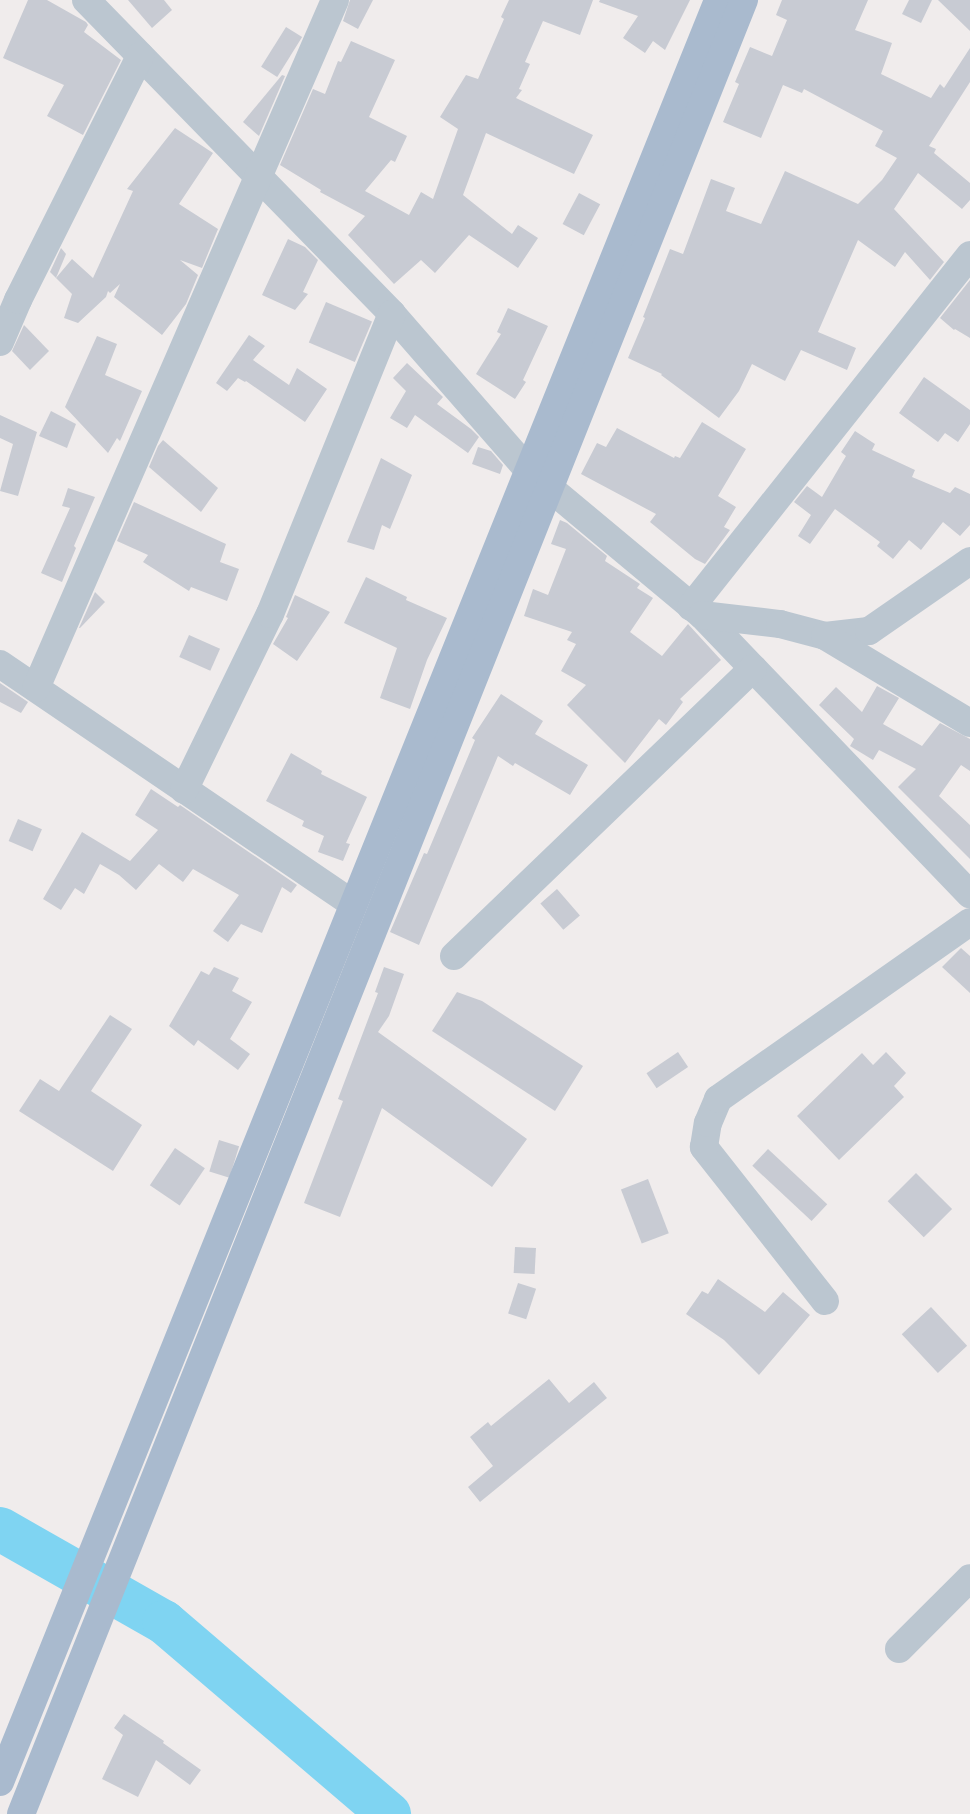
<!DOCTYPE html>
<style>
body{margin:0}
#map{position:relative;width:970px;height:1814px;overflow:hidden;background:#f0ecec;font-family:"Space Grotesk",sans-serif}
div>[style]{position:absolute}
.river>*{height:44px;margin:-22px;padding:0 22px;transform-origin:22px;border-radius:22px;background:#7fd4f2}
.building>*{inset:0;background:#c8cbd3;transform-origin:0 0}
.minor>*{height:28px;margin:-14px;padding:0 14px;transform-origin:14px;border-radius:14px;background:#bbc6d0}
.major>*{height:28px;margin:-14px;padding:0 14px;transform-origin:14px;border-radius:14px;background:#a9bace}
span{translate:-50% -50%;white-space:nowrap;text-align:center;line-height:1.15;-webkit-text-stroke:5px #fff;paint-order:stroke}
</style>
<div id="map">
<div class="river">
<div style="left:0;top:1529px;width:189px;rotate:29.6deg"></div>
<div style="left:164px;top:1622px;width:296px;rotate:40.5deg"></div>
</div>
<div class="building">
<div style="clip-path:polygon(28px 0,47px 0,86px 22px,88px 25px,84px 32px,121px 60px,83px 135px,47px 116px,64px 85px,3px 58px)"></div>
<div style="clip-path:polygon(128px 0,164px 0,172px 10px,152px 28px)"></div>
<div style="clip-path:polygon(350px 0,373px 0,358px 29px,343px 21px)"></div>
<div style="clip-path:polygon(509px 0,593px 0,580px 35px,543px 21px,525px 62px,530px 64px,519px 89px,522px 90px,516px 98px,593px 135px,574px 174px,486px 133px,463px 195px,512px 234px,518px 225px,538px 238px,518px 268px,469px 235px,435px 273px,421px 260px,394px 284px,348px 235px,365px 216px,320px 192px,321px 190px,280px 165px,313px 89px,325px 94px,338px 61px,341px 62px,351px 41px,395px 60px,369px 117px,407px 136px,395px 162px,391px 160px,365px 191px,409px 215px,421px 192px,433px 199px,458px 129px,440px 117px,466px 75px,478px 79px,504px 19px,501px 17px)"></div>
<div style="clip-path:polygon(600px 0,690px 0,665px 50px,653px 41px,645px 53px,623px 38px,638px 16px,599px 2px)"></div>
<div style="clip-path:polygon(782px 0,868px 0,855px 30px,892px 43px,881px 74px,931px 98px,940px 84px,944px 88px,970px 48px,970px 82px,929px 146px,936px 149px,934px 153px,970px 183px,970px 200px,962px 209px,918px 173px,894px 209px,944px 262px,930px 280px,905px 252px,895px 267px,858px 240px,818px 332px,856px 348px,847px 370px,801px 350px,785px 381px,752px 364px,739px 391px,719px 418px,661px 375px,662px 374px,628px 358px,645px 318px,643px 317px,670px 249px,683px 254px,711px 179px,735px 188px,726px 211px,761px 224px,785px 171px,858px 204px,882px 180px,897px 158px,875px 146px,883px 131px,804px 89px,802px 93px,783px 85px,761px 138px,723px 122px,739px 84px,735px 82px,750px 47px,772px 56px,787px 20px,776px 15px)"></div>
<div style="clip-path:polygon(909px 0,932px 0,921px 23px,902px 14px)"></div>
<div style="clip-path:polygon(938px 0,970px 0,970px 31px)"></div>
<div style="left:286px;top:27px;width:19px;height:47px;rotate:32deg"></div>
<div style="clip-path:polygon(282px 75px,285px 76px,259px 136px,243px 122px)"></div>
<div style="clip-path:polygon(175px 128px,213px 153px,179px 204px,218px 229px,202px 268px,180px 260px,198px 275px,186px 304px,162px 335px,114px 297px,120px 284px,110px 293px,108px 291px,106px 297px,78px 323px,64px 318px,72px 294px,56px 278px,72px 259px,93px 278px,133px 191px,127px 189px)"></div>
<div style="left:579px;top:193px;width:24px;height:35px;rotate:28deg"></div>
<div style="clip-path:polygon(288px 239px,305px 247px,318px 260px,303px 292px,308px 294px,295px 310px,262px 295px)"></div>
<div style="clip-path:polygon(61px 248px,66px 254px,56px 278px,50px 272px)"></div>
<div style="clip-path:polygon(970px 280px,970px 338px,955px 329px,954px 330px,940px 318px)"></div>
<div style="left:326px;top:302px;width:50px;height:44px;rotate:23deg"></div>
<div style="clip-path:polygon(508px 308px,548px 326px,523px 380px,526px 382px,515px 399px,476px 374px,501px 334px,497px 332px)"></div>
<div style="clip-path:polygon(24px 325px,49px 351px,30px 370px,12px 351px)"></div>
<div style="clip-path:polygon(249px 335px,265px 346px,253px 360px,289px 385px,297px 368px,327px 389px,305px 422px,246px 381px,245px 382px,238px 378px,227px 391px,216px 383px)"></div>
<div style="clip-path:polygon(97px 336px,117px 344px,105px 375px,142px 391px,120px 441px,117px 438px,108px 453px,65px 407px)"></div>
<div style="clip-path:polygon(407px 363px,443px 397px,437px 404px,471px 429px,479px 437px,468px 453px,415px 415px,407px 428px,390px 418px,406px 391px,393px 378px)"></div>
<div style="clip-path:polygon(924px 377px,970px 410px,970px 424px,958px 442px,945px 433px,938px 442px,899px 413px)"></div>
<div style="clip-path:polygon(51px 411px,76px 424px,67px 448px,39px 436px)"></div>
<div style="clip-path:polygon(0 415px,37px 432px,18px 496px,0 491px,13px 444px,0 438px)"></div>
<div style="clip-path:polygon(702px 422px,746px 449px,718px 496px,736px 507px,724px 527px,730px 530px,705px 564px,695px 559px,650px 522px,656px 514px,581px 474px,597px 443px,606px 447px,617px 428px,674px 458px,675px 456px,680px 458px)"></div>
<div style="clip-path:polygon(855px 431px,875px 444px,872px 450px,915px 470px,912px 477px,950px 493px,955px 487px,970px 494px,970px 525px,960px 536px,943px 522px,921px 550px,909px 540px,893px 559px,877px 546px,880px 542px,835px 509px,810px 544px,798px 536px,811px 515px,794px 502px,807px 486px,822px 497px,846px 456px,841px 452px)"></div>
<div style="clip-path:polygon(163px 440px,218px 488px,201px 512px,149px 467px,158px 446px)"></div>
<div style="clip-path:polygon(478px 447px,491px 451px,503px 465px,500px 474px,472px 464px)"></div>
<div style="clip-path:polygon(381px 458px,412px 475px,390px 529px,382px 525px,374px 550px,347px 542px)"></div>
<div style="clip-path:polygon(68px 488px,95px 497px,74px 546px,76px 548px,62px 582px,41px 573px,70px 508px,62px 506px)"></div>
<div style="clip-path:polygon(134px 502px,226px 544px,220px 562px,239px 569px,227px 601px,191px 587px,189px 591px,143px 562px,148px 555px,117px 541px)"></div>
<div style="clip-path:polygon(560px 520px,567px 523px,607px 556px,605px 561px,640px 584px,637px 588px,653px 598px,630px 632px,662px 656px,688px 624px,721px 660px,680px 699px,683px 702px,666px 725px,659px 719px,625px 763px,567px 705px,586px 685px,561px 671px,576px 644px,567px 640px,572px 632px,524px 616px,533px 589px,548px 595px,566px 549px,551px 544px)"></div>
<div style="clip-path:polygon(366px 577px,407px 597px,406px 600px,447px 618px,427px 660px,410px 709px,380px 698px,397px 648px,344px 623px)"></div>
<div style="clip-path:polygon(95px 592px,105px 602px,80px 628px,79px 628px)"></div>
<div style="clip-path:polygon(295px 595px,330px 612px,297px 661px,273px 644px,288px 618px,286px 617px)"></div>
<div style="left:189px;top:635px;width:34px;height:24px;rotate:24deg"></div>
<div style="clip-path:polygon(0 683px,28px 702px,21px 713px,0 702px)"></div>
<div style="clip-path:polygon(877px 686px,899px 698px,883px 724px,922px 746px,940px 723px,970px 739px,970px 771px,961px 765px,939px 796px,970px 825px,970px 859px,898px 787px,916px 769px,879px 750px,873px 760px,850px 746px,854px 739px,819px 705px,836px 687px,862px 712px)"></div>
<div style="clip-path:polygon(501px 694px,543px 721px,535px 734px,588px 765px,570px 795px,515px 763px,513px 766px,498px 756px,419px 945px,390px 932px,424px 853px,427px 854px,475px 740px,472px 738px)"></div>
<div style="clip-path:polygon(291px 753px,322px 771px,321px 774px,367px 797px,346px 843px,350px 844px,343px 861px,318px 852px,324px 836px,302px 826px,304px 821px,266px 801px)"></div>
<div style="clip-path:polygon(151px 789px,178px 807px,180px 805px,297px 885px,291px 893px,282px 887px,262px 933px,241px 924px,228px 942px,213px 931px,239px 895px,193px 869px,183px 882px,159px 864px,136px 890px,119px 875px,100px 864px,84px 894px,75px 888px,61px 910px,43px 899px,82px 832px,130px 861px,158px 830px,135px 815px)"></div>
<div style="left:18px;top:819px;width:26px;height:24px;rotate:23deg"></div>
<div style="left:557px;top:889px;width:35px;height:22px;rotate:49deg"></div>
<div style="clip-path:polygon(961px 948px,970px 956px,970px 993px,942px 967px)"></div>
<div style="clip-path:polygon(214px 967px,239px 978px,232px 991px,252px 1002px,230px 1039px,250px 1054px,238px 1070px,198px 1040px,194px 1046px,169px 1026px,201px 971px,209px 975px)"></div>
<div style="clip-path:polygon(384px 967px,404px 974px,389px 1016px,378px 1032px,527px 1139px,492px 1187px,382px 1108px,340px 1217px,304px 1203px,343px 1101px,338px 1099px,378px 993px,375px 992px)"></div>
<div style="clip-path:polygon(457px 992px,482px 1001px,583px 1066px,555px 1111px,432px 1031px)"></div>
<div style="clip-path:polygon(110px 1015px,132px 1029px,91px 1091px,142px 1125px,113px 1171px,19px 1111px,40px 1079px,59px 1091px)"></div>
<div style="left:678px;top:1052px;width:18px;height:38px;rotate:56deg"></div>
<div style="clip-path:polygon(886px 1052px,906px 1073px,894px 1086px,904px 1097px,839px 1160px,797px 1116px,862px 1053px,873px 1065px)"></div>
<div style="left:219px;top:1140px;width:21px;height:33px;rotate:17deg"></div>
<div style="left:175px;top:1148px;width:36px;height:45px;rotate:34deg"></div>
<div style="left:768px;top:1149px;width:81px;height:23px;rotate:43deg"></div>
<div style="left:916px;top:1173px;width:51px;height:40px;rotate:45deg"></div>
<div style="left:648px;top:1179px;width:58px;height:29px;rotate:69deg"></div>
<div style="left:515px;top:1247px;width:21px;height:26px;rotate:3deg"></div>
<div style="clip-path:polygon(718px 1279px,765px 1312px,783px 1292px,810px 1315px,759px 1375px,724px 1340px,686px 1314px,702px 1291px,708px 1294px)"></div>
<div style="left:518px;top:1283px;width:19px;height:32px;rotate:18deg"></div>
<div style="left:931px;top:1307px;width:53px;height:40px;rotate:47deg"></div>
<div style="clip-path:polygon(549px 1379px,569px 1403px,594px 1382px,607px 1398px,480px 1502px,468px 1487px,493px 1466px,470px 1437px,488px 1422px,491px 1426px)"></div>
<div style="clip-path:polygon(124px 1714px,164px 1741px,163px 1743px,201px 1770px,190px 1785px,156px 1760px,138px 1797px,102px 1779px,123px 1735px,114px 1728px)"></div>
</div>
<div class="minor">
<div style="left:86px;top:0;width:438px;rotate:45.7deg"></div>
<div style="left:392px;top:314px;width:207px;rotate:48.9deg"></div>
<div style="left:528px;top:470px;width:226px;rotate:39.8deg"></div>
<div style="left:702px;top:615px;width:387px;rotate:46.2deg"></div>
<div style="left:0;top:342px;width:46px;rotate:-66.8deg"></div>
<div style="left:18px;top:300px;width:273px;rotate:-63.4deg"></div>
<div style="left:691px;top:607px;width:449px;rotate:-51.6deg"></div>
<div style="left:702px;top:615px;width:79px;rotate:6.6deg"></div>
<div style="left:780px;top:624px;width:47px;rotate:14.9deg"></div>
<div style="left:825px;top:636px;width:44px;rotate:-6.5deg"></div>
<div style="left:869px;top:631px;width:123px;rotate:-34.7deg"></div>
<div style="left:825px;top:636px;width:169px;rotate:31deg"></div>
<div style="left:0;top:664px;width:427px;rotate:34.2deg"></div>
<div style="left:36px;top:688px;width:750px;rotate:-66.51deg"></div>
<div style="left:184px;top:790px;width:196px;rotate:-64deg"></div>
<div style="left:270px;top:614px;width:324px;rotate:-67.9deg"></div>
<div style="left:454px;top:956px;width:415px;rotate:-43.9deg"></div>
<div style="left:825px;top:1301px;width:196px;rotate:-128.2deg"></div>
<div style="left:704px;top:1147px;width:24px;rotate:-81deg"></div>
<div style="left:708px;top:1123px;width:26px;rotate:-67deg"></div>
<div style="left:718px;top:1099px;width:308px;rotate:-35.1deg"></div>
<div style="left:899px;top:1649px;width:100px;rotate:-45deg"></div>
</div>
<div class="major">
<div style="left:0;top:1782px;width:1921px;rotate:-68.05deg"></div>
<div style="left:21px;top:1814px;width:1953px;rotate:-68.27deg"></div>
</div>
</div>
